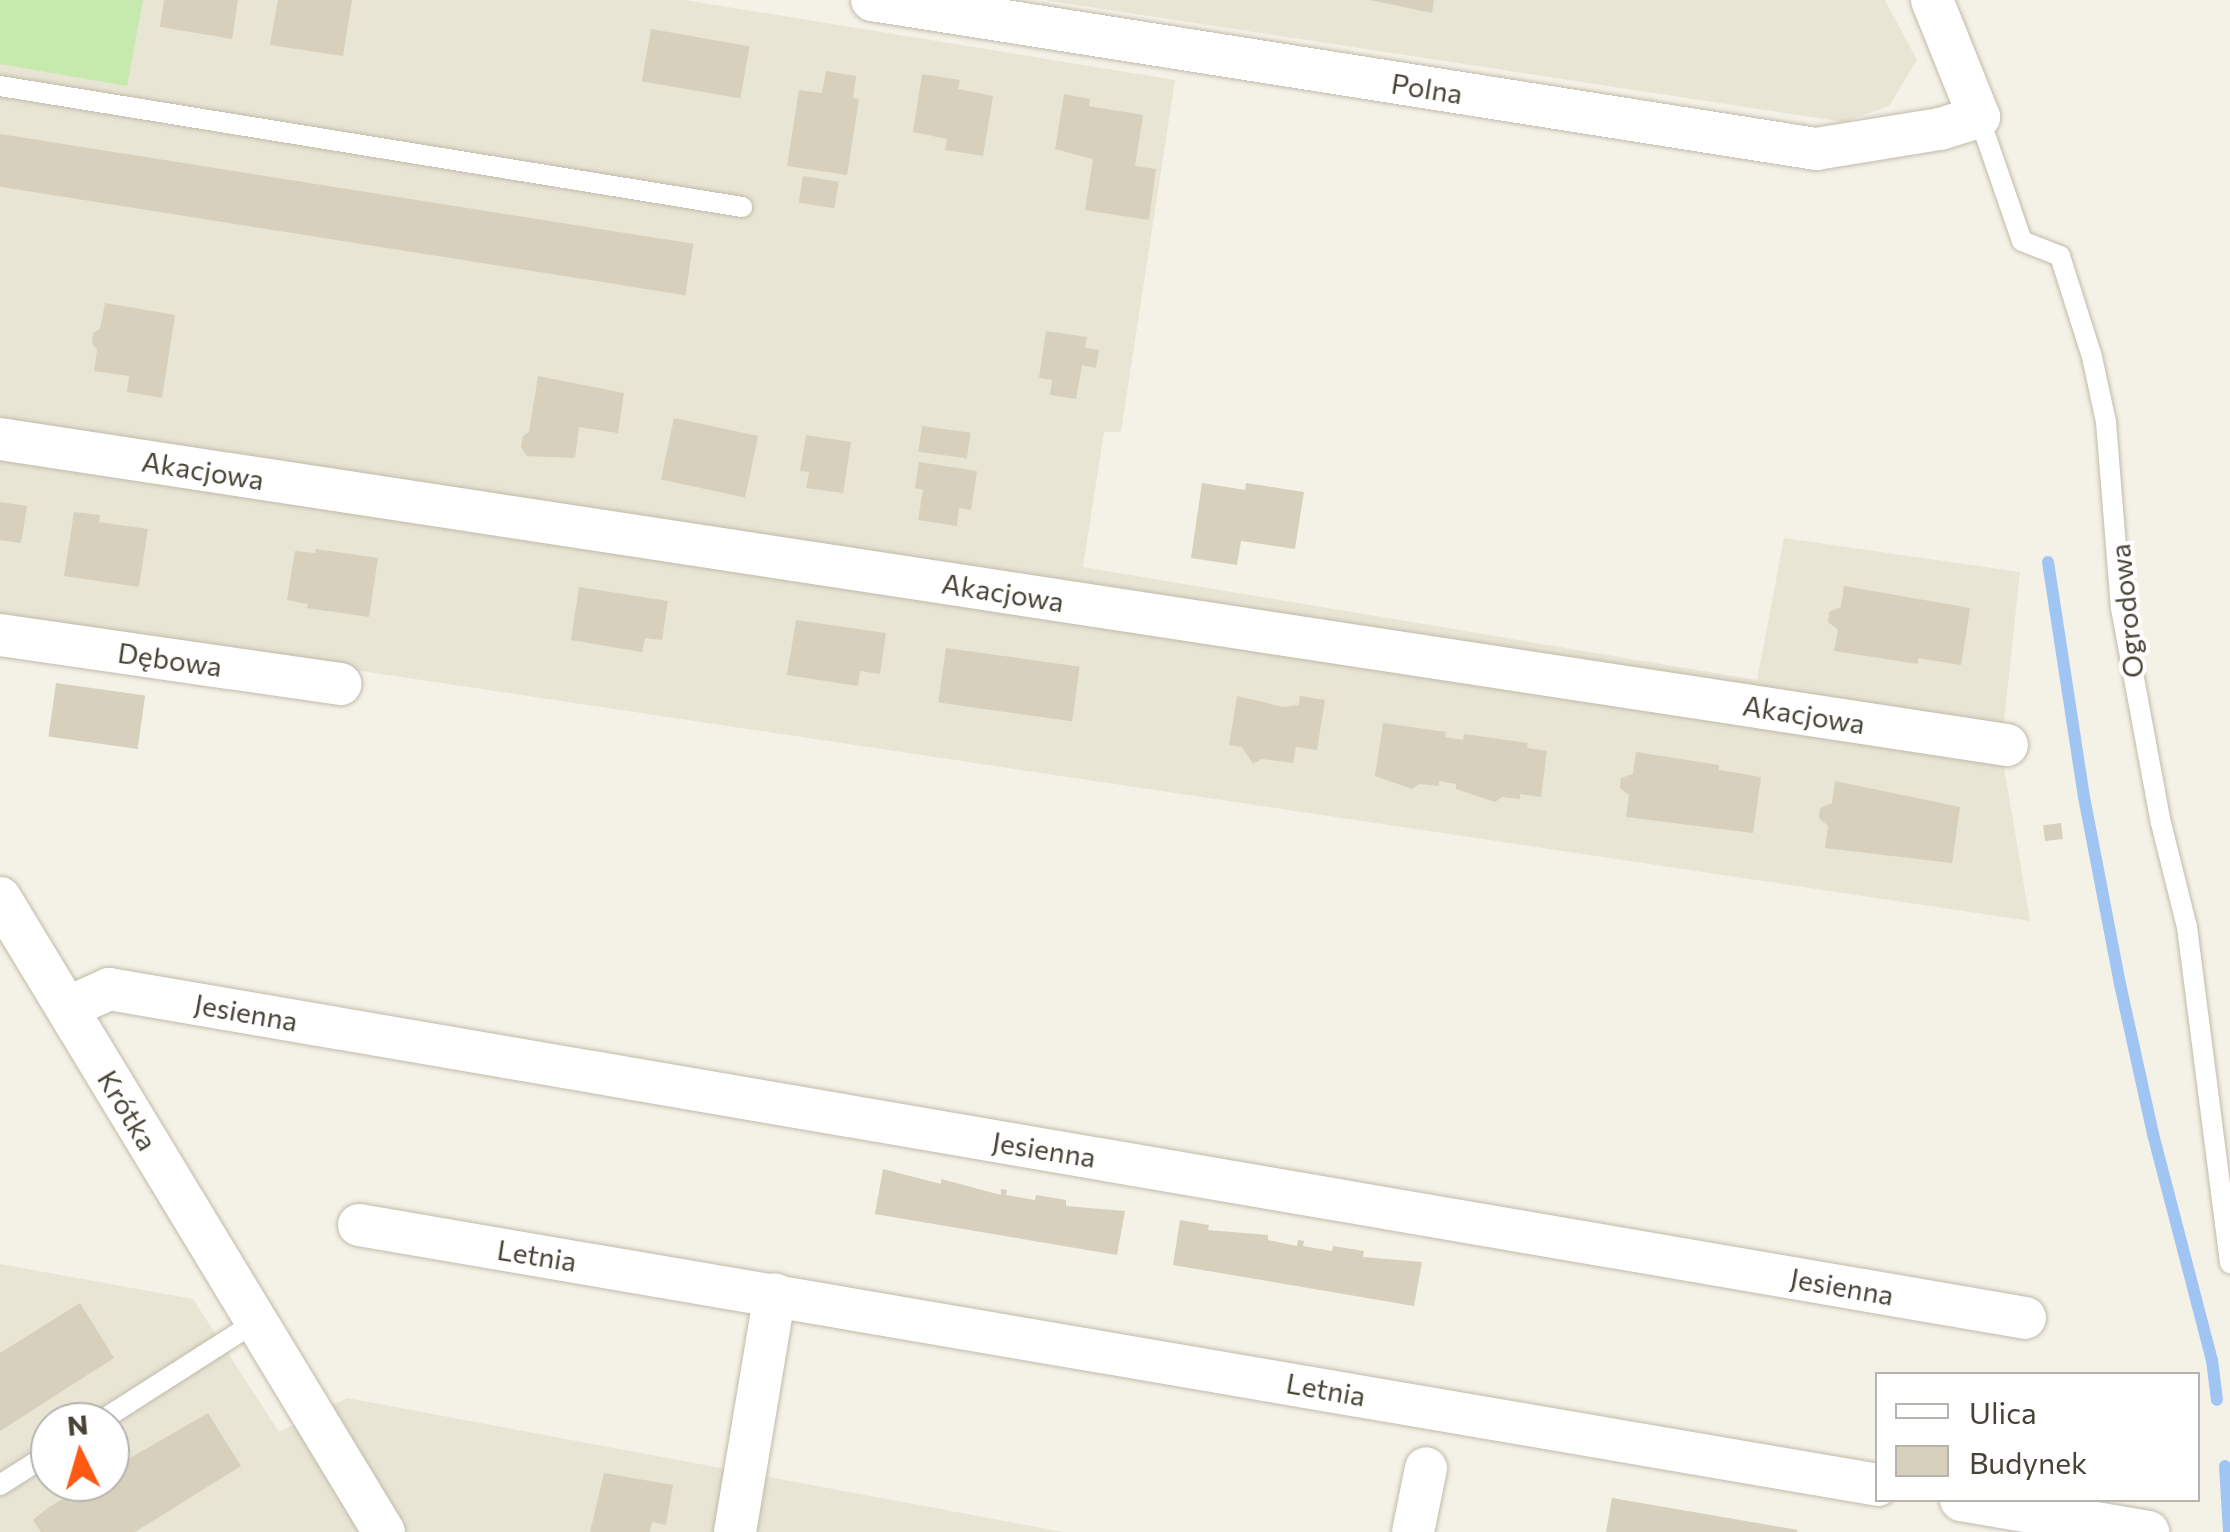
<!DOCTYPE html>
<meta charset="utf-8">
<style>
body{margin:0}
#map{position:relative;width:2230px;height:1532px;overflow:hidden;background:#f4f2e7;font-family:Commissioner,sans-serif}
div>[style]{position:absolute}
.residential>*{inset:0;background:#e8e5d5}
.green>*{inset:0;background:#c6eaae}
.stream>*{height:12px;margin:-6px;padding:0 6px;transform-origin:6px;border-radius:6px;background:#a1c5f3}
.building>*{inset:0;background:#d6d0bc;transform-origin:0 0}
.roads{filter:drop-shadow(0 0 2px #c0bba9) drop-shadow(0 0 2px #c0bba9)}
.lane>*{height:20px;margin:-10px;padding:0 10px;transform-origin:10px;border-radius:10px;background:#fff}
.street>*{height:42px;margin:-21px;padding:0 21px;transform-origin:21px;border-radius:21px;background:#fff}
span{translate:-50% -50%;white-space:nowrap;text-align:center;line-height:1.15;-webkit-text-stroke:8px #fff;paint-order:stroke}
.street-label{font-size:28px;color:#474336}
.legend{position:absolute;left:1875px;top:1372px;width:325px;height:130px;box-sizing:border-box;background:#fff;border:2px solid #b5b4af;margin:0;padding:12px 18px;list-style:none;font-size:30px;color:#474336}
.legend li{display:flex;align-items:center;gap:20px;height:50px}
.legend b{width:50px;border:2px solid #b5b4af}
.north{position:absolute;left:30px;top:1402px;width:100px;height:100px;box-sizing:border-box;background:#fff;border:2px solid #b5b4af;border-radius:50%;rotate:355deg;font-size:28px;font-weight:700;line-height:40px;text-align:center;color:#474336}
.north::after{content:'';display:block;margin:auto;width:35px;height:45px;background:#ff5913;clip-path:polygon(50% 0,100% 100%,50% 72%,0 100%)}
</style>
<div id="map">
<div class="residential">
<div style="clip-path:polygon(0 0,685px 0,1175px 80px,1121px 432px,1104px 432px,1083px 567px,1757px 680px,1784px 538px,2020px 572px,2001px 749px,2030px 921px,0 617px)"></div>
<div style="clip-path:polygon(1044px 0,1885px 0,1917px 60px,1889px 106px,1844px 122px)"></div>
<div style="clip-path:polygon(evenodd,0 1264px,193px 1299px,279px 1432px,347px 1398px,1063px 1532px,0 1532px,0 1264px,50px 1422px,110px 1422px,110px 1482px,50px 1482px,50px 1422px)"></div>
</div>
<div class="green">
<div style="clip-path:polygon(0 0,143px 0,127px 86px,0 64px)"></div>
</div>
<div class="stream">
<div style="left:2048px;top:562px;width:238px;rotate:81.3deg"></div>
<div style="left:2084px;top:797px;width:190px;rotate:79.1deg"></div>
<div style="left:2120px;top:984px;width:154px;rotate:77.6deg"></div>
<div style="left:2153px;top:1134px;width:234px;rotate:75.4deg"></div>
<div style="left:2212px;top:1360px;width:40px;rotate:82.9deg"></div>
<div style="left:2225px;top:1466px;width:66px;rotate:86.5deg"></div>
</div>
<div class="building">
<div style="clip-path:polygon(164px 0,238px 0,232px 39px,160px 27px)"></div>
<div style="clip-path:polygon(278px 0,352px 0,343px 56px,270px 45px)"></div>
<div style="clip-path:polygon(1370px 0,1434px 0,1432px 13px)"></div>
<div style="left:651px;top:29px;width:100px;height:53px;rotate:10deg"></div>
<div style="clip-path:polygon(826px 71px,856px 76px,853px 98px,859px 99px,847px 175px,787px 166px,799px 90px,822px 93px)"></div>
<div style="clip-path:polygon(922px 74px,960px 80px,958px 89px,993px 96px,983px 156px,945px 150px,947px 139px,913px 132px)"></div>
<div style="clip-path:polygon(1064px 94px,1090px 99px,1089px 106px,1143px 115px,1135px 166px,1156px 169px,1149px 220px,1085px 210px,1093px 159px,1055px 149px)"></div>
<div style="left:0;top:134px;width:702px;height:52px;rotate:9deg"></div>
<div style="left:803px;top:176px;width:36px;height:27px;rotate:9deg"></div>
<div style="clip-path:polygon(105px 303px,175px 315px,162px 398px,127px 392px,129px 376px,94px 371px,97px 350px,92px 343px,93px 333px,100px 329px)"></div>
<div style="clip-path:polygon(1046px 331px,1087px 337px,1085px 348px,1099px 350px,1096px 368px,1082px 365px,1076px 399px,1050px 395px,1052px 380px,1039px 378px)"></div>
<div style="clip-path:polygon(538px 376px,624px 393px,618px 433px,579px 427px,575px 458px,527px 456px,521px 447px,523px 436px,529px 432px)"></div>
<div style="left:674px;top:418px;width:86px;height:63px;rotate:12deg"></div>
<div style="left:922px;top:426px;width:49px;height:26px;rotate:8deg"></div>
<div style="clip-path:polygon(806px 435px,851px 442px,843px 493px,806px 488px,809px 472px,800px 471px)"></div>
<div style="clip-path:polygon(919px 462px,977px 471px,971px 510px,959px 508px,957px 526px,918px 520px,923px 490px,915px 488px)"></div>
<div style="clip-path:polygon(1202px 483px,1245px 490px,1246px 483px,1304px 492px,1295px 549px,1241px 541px,1237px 565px,1191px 558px)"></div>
<div style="clip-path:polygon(0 502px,27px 506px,21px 543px,0 540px)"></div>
<div style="clip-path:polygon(74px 512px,100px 515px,99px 522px,148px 529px,139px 587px,64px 576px)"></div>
<div style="clip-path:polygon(316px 549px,378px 558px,369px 617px,307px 608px,308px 604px,287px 600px,295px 551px,315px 553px)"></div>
<div style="clip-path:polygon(1844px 586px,1970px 608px,1961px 665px,1918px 658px,1918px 664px,1834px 651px,1838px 630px,1828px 622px,1829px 612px,1841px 607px)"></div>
<div style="clip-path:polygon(579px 587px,668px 601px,662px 640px,645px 638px,642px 652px,571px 640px)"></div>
<div style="clip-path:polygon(796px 620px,886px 633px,880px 674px,860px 671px,858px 686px,787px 675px)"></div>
<div style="left:946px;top:648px;width:135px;height:55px;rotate:8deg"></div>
<div style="left:56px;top:683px;width:90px;height:54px;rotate:8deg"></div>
<div style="clip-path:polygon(1237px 696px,1283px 707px,1299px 705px,1300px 696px,1325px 700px,1317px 750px,1296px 747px,1293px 763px,1262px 759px,1253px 764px,1242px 747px,1229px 745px)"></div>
<div style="clip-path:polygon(1383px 723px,1446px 732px,1445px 737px,1463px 740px,1464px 734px,1528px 743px,1527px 748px,1547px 751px,1541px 797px,1520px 794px,1520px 799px,1502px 797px,1495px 802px,1456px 789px,1456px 784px,1439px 781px,1439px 786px,1419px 784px,1412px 789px,1375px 776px)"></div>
<div style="clip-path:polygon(1636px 752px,1719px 765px,1719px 770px,1761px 777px,1753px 833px,1626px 817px,1629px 795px,1620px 788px,1621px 778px,1633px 774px)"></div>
<div style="clip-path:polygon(1835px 781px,1960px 807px,1952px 863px,1825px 848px,1828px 826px,1819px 818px,1820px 808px,1832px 803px)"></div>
<div style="left:2061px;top:823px;width:16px;height:18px;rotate:83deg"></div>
<div style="clip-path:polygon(883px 1169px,941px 1184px,941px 1179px,1001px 1195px,1001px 1189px,1007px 1190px,1006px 1195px,1035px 1200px,1036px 1195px,1066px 1200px,1066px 1206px,1125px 1211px,1117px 1255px,875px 1214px)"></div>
<div style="clip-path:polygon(1180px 1220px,1209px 1225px,1208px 1230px,1268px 1235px,1268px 1240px,1297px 1246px,1298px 1240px,1304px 1241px,1303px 1246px,1332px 1251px,1333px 1246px,1364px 1251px,1363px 1257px,1422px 1262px,1414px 1306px,1173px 1265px)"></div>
<div style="clip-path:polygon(80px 1303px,114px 1358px,0 1431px,0 1353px)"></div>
<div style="clip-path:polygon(208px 1413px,241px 1466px,135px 1532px,41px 1532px,33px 1520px,49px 1507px,87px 1485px,110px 1482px,118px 1465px)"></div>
<div style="clip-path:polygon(604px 1473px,673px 1485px,666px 1525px,652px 1522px,650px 1532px,590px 1532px)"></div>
<div style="clip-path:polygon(1612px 1498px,1798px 1530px,1797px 1532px,1606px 1532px)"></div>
</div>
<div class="roads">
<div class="lane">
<div style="left:0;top:86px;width:752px;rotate:9.26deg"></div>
<div style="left:1979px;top:117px;width:131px;rotate:70.9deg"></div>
<div style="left:2022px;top:241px;width:41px;rotate:21.5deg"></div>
<div style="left:2060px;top:256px;width:106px;rotate:72.4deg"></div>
<div style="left:2092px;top:357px;width:66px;rotate:77.8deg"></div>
<div style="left:2106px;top:422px;width:187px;rotate:85.4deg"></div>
<div style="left:2121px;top:608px;width:219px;rotate:79.5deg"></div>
<div style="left:2161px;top:823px;width:107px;rotate:76deg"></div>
<div style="left:2187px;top:927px;width:339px;rotate:82.7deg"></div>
<div style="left:99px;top:1422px;width:188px;rotate:-32.6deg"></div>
<div style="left:0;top:1485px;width:59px;rotate:-32.6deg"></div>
</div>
<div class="street">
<div style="left:872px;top:0;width:956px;rotate:8.97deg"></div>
<div style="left:1816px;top:149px;width:126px;rotate:-9.2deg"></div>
<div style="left:1940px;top:129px;width:41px;rotate:-17.1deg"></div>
<div style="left:1979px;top:117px;width:126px;rotate:-111.9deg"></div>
<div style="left:0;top:439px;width:2030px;rotate:8.67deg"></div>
<div style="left:0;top:635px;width:344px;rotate:8.2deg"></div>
<div style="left:0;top:898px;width:741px;rotate:58.8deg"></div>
<div style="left:67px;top:1008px;width:46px;rotate:-24.3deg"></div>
<div style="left:109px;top:989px;width:1944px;rotate:9.74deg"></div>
<div style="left:359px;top:1225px;width:1541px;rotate:9.71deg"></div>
<div style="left:1961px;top:1500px;width:190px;rotate:9.7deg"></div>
<div style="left:735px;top:1532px;width:241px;rotate:-80.5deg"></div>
<div style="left:1413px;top:1532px;width:65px;rotate:-78.5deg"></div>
</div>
</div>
<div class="street-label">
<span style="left:1427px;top:88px;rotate:9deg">Polna</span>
<span style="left:203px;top:470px;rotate:9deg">Akacjowa</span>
<span style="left:1003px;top:592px;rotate:9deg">Akacjowa</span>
<span style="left:2126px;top:611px;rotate:-96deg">Ogrodowa</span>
<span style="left:170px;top:659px;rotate:8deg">Dębowa</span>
<span style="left:1804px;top:714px;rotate:9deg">Akacjowa</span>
<span style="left:246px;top:1012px;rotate:10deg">Jesienna</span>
<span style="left:128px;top:1110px;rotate:59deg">Krótka</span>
<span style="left:1044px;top:1149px;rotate:9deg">Jesienna</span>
<span style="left:537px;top:1255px;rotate:9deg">Letnia</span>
<span style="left:1842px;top:1286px;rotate:10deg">Jesienna</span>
<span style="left:1326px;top:1389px;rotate:10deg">Letnia</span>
</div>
<ul class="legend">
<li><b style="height:12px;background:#fff"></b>Ulica</li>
<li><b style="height:28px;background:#d6d0bc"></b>Budynek</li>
</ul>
<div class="north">N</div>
</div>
